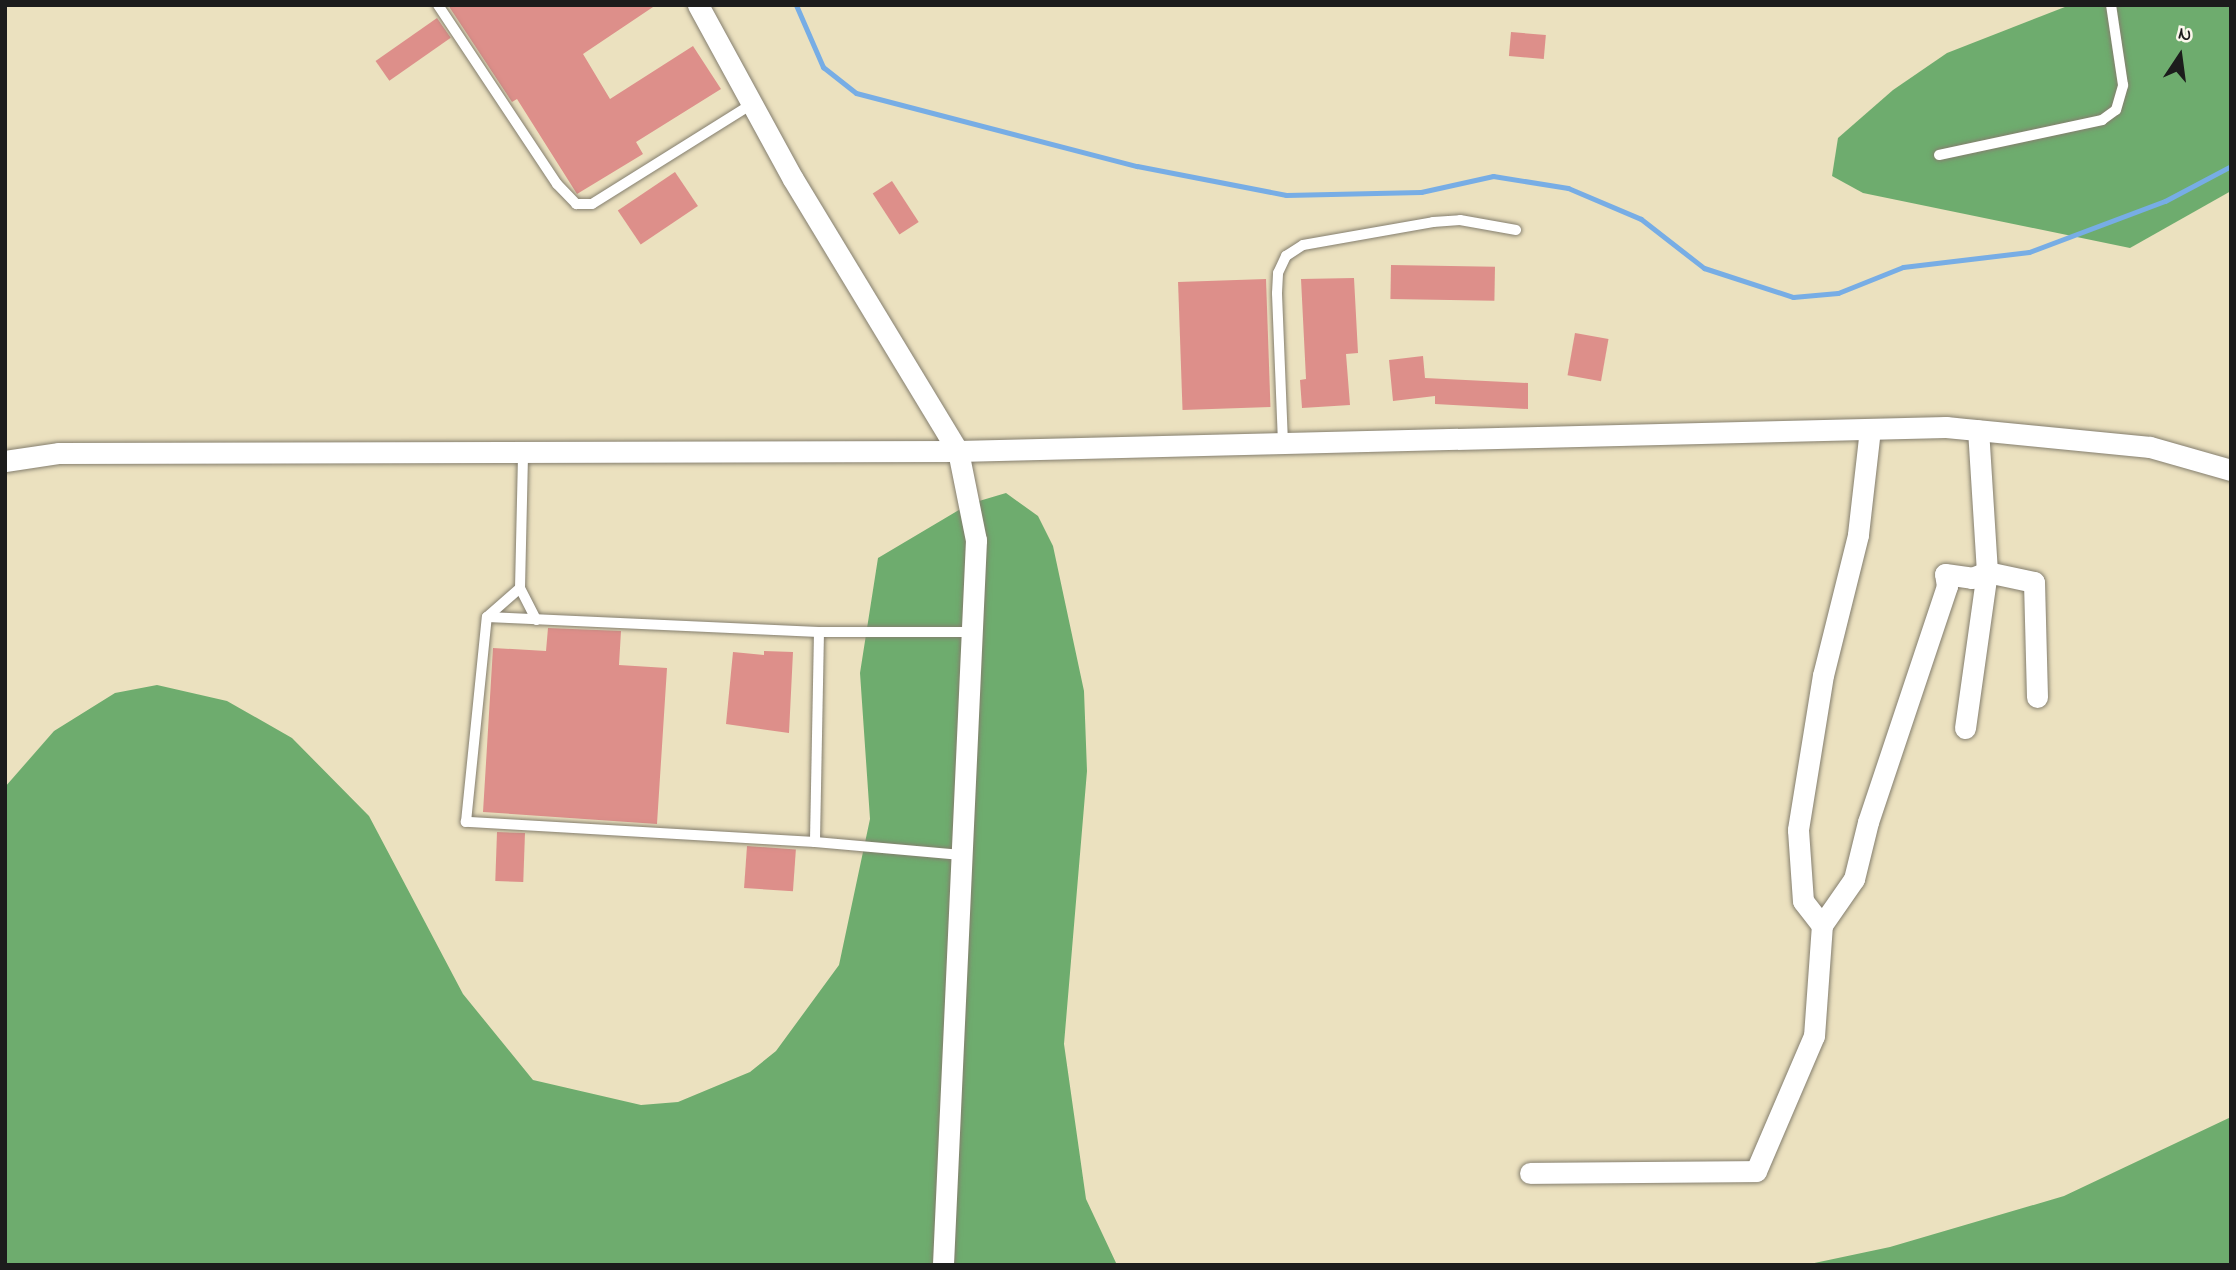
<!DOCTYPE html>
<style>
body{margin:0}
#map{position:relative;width:2236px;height:1270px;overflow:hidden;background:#ebe1bf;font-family:"Indie Flower",sans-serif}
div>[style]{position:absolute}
.forest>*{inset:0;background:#6eac6e}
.stream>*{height:5px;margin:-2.5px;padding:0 2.5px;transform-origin:2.5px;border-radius:2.5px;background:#77ade5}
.building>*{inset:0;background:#dd8f8a;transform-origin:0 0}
.roads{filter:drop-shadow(0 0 2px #847e6e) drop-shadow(0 0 2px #847e6e)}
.service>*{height:10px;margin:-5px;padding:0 5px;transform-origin:5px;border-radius:5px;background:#fff}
.minor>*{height:21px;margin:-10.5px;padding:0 10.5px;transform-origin:10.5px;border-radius:10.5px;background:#fff}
span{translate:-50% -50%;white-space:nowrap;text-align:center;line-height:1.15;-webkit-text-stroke:5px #fbf7ec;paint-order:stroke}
.frame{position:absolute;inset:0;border:7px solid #1c1c1c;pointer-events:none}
.north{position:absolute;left:2145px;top:21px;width:70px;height:70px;-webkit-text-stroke:5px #fbf7ec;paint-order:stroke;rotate:13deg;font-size:19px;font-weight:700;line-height:28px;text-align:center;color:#1c1c1c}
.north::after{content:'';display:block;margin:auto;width:24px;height:32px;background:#1c1c1c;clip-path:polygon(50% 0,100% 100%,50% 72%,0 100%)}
</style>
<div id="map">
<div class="forest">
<div style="clip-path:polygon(2070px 5px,2231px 5px,2231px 191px,2130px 248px,1863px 193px,1832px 176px,1838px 138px,1893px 90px,1947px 53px)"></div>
<div style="clip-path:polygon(1006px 493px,1038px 516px,1053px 546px,1084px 691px,1087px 771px,1064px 1044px,1086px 1199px,1117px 1265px,5px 1265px,5px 787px,54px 731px,115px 693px,157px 685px,227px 701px,292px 738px,369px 816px,463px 994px,533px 1080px,641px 1105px,678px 1102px,750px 1072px,776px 1051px,839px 965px,870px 819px,860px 673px,878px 558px,969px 504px)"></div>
<div style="clip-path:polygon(2231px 1117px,2231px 1265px,1805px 1265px,1890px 1247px,2064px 1196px)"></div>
</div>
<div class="stream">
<div style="left:796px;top:5px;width:68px;rotate:66.5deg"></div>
<div style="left:823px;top:67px;width:42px;rotate:38.2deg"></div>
<div style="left:856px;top:93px;width:290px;rotate:14.6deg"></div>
<div style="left:1137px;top:166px;width:152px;rotate:11deg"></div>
<div style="left:1286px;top:195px;width:135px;rotate:-1.3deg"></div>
<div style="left:1421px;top:192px;width:74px;rotate:-12.5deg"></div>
<div style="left:1493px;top:176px;width:76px;rotate:9.1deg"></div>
<div style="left:1568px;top:188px;width:79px;rotate:23deg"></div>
<div style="left:1641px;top:219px;width:80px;rotate:37.9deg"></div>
<div style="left:1704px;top:268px;width:94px;rotate:18deg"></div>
<div style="left:1793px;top:297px;width:45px;rotate:-5.1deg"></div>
<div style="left:1838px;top:293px;width:70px;rotate:-21.8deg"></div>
<div style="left:1903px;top:267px;width:127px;rotate:-6.8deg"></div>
<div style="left:2029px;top:252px;width:145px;rotate:-20.6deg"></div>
<div style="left:2165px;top:201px;width:75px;rotate:-27.9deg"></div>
</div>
<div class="building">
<div style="clip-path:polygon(448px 5px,656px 5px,583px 54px,610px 99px,693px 46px,721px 89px,636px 142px,643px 154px,577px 194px,517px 99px,512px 102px)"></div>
<div style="left:437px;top:18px;width:24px;height:75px;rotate:55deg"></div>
<div style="left:1511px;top:32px;width:35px;height:24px;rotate:5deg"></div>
<div style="left:675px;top:172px;width:41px;height:69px;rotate:56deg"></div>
<div style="left:892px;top:181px;width:49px;height:23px;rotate:57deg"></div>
<div style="left:1391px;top:265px;width:104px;height:34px;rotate:1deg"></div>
<div style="clip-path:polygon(1354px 278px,1358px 353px,1346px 354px,1350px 405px,1302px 408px,1300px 380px,1306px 379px,1301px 279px)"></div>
<div style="left:1266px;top:279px;width:128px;height:88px;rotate:88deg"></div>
<div style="left:1575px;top:333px;width:34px;height:43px;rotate:10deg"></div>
<div style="clip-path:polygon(1423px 356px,1425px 378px,1528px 383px,1528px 409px,1435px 404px,1435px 396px,1393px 401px,1389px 360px)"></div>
<div style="clip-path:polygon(548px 628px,621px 631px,619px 665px,667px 668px,657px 824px,483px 812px,493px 648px,546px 651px)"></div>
<div style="clip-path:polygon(764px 651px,793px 652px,789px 733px,726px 724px,733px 652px,764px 655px)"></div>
<div style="left:497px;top:832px;width:28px;height:49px;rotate:2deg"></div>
<div style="left:747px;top:846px;width:49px;height:42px;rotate:4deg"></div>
</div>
<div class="roads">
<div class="service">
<div style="left:438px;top:5px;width:215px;rotate:56.4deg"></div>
<div style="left:557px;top:184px;width:28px;rotate:46deg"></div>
<div style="left:576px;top:204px;width:16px"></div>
<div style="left:592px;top:204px;width:189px;rotate:-32deg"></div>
<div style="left:1939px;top:155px;width:167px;rotate:-12.1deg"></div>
<div style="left:2102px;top:120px;width:17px;rotate:-36deg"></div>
<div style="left:2116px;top:110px;width:26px;rotate:-74deg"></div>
<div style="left:2123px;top:85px;width:81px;rotate:-98.5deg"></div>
<div style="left:1283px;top:443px;width:150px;rotate:-92.3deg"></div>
<div style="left:1277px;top:293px;width:20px;rotate:-87deg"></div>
<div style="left:1278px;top:273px;width:19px;rotate:-65deg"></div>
<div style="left:1286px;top:256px;width:20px;rotate:-33deg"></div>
<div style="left:1303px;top:245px;width:132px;rotate:-10deg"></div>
<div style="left:1433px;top:222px;width:27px;rotate:-4deg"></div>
<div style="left:1460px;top:220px;width:57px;rotate:10.1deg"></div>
<div style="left:520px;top:588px;width:36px;rotate:63deg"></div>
<div style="left:487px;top:617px;width:332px;rotate:2.6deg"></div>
<div style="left:819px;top:632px;width:210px;rotate:91.1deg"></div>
<div style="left:815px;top:842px;width:350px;rotate:-176.7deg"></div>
<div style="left:466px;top:822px;width:206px;rotate:-84.2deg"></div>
<div style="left:487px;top:617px;width:44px;rotate:-41.3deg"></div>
<div style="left:520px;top:588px;width:135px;rotate:-88.7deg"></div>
<div style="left:819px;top:632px;width:153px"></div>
<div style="left:815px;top:842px;width:147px;rotate:5.1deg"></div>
</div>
<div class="minor">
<div style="left:698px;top:5px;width:198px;rotate:61.4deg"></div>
<div style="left:793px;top:179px;width:318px;rotate:58.8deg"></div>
<div style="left:958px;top:451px;width:91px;rotate:78.6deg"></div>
<div style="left:976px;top:540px;width:726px;rotate:92.61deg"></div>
<div style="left:1870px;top:429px;width:107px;rotate:96.5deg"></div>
<div style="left:1858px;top:535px;width:144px;rotate:104deg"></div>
<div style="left:1823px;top:675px;width:157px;rotate:99.2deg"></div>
<div style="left:1798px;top:830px;width:71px;rotate:86deg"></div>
<div style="left:1803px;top:901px;width:31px;rotate:52deg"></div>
<div style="left:1822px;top:925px;width:56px;rotate:-55.2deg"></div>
<div style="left:1854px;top:879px;width:59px;rotate:-76.2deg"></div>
<div style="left:1868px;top:822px;width:249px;rotate:-71.5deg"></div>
<div style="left:1947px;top:586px;width:12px;rotate:-99deg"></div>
<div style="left:1945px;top:574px;width:27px;rotate:8deg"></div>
<div style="left:1972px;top:578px;width:16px;rotate:-22deg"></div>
<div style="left:1987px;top:572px;width:142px;rotate:-93.6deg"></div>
<div style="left:5px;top:461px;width:55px;rotate:-8.4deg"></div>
<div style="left:59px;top:453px;width:899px;rotate:-0.13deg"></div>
<div style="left:958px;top:451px;width:988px;rotate:-1.39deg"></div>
<div style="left:1946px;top:427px;width:205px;rotate:5.6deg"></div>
<div style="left:2150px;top:447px;width:84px;rotate:15.9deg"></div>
<div style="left:1965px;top:728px;width:158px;rotate:-82deg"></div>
<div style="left:1987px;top:572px;width:48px;rotate:12deg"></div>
<div style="left:2034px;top:582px;width:115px;rotate:88.5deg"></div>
<div style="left:1530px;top:1173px;width:226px;rotate:-0.5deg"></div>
<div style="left:1756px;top:1171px;width:147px;rotate:-66.8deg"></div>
<div style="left:1814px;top:1036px;width:111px;rotate:-85.9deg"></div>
</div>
</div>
<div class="frame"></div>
<div class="north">N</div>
</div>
